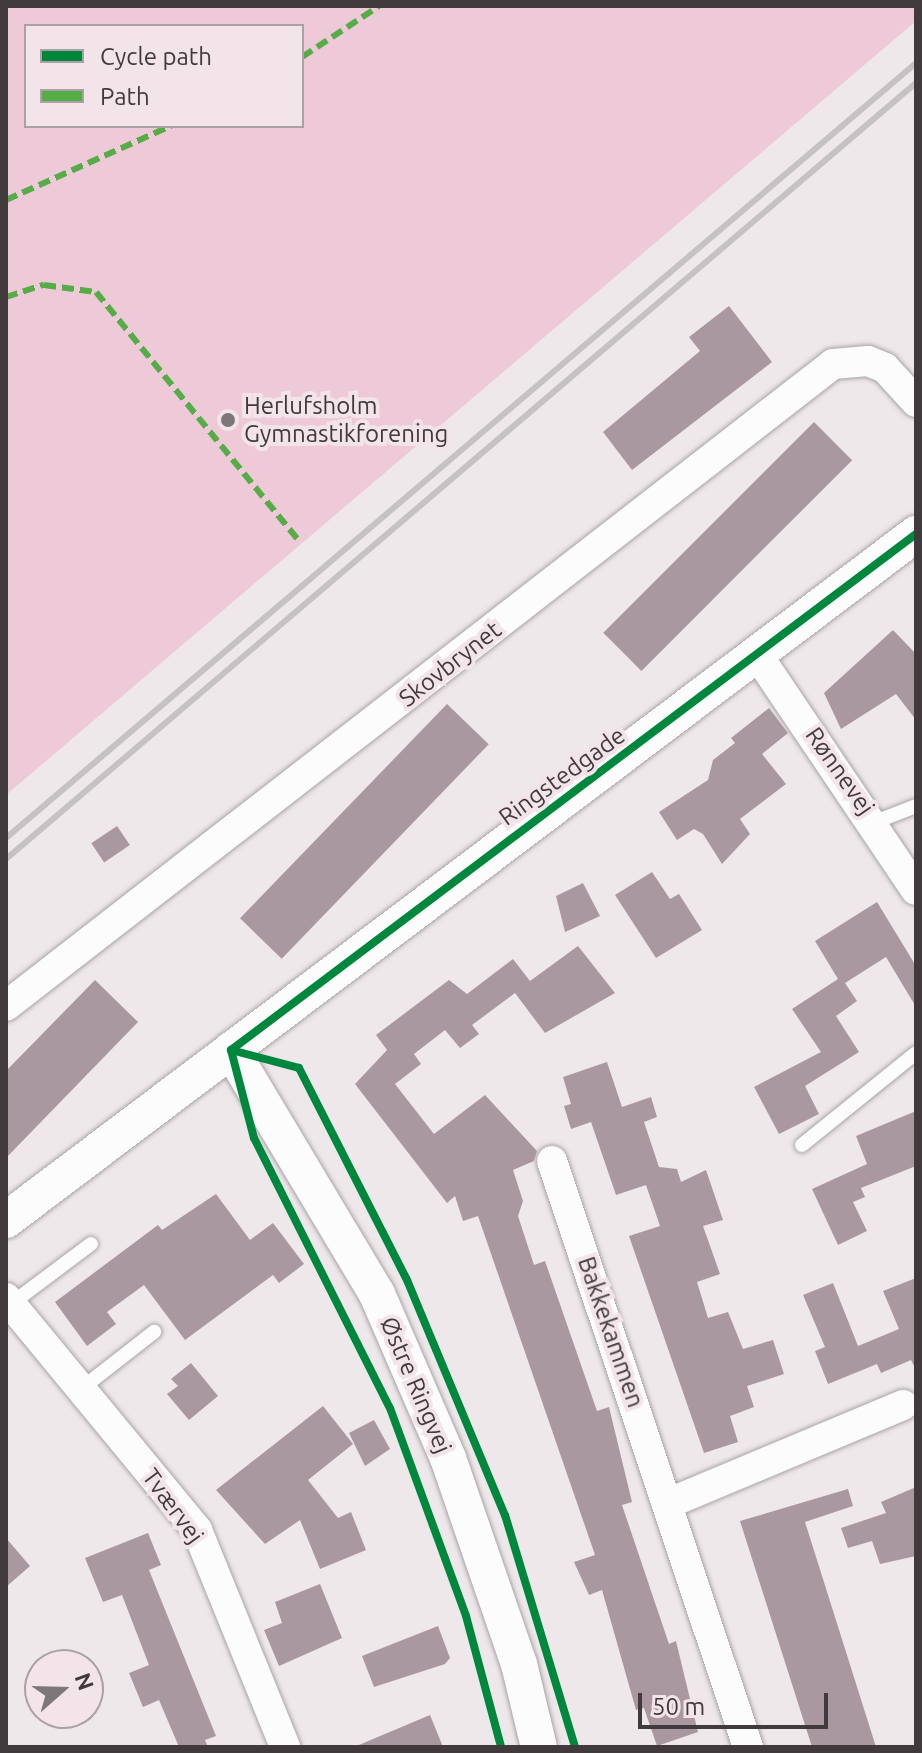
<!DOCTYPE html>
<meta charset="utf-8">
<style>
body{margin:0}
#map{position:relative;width:922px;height:1753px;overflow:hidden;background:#eee8ea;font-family:Ubuntu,sans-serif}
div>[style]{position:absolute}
.green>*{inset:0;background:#eec9d7}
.building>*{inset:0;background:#aa98a0;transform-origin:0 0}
.roads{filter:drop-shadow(0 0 2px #a9a4a6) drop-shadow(0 0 2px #a9a4a6)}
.service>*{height:14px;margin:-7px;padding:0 7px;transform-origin:7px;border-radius:7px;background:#fcfcfc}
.minor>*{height:30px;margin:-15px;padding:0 15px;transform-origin:15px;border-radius:15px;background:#fcfcfc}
.tertiary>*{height:36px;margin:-18px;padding:0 18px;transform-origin:18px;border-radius:18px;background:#fcfcfc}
.rail>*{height:6px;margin:-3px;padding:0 3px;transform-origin:3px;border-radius:3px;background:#c4c2c2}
.quiet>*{height:6px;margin-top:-3px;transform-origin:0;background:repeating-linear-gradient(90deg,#56ac46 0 12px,transparent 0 18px)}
.cycleway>*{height:8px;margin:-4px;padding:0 4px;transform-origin:4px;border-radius:4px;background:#00873e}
.dots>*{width:22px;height:22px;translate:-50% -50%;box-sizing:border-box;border:4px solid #f2e4e9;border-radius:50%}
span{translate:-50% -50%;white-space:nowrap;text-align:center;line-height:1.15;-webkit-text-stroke:8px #f2e4e9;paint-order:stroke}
.poi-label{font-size:24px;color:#403a3c}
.left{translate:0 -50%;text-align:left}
.street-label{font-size:24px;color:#403a3c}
.frame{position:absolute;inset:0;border:8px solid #403a3c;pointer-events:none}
.legend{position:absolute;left:24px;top:24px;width:280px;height:104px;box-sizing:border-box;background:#f2e4e9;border:2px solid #aba0a4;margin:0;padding:10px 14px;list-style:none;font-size:24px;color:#403a3c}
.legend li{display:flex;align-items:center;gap:16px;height:40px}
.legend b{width:40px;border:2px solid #aba0a4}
.north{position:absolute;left:24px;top:1649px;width:80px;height:80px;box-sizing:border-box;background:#f2e4e9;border:2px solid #aba0a4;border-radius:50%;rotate:70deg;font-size:22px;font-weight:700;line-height:32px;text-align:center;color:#403a3c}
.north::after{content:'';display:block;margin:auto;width:28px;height:36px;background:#7d7779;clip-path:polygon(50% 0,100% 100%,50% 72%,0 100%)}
.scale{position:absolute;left:638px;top:1693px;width:190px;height:36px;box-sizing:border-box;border:4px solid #403a3c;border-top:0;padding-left:10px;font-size:24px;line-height:28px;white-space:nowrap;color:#403a3c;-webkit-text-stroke:6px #f2e4e9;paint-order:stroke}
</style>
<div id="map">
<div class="green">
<div style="clip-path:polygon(evenodd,6px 6px,916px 6px,916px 21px,6px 795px,6px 6px,26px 26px,302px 26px,302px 126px,26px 126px,26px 26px)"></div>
</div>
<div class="building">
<div style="clip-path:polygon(729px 306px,772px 362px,632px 470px,603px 432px,700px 351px,689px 337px)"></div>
<div style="left:814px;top:422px;width:54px;height:298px;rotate:45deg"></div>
<div style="clip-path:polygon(893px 630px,916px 654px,916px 720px,896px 694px,841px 729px,824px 693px)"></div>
<div style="left:447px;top:704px;width:58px;height:298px;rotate:44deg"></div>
<div style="clip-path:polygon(769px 708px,788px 733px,762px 754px,786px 784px,740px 819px,750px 834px,722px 864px,703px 834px,694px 829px,677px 840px,659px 812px,708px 780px,713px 760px,735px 743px,731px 738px)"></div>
<div style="left:117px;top:826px;width:23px;height:31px;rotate:56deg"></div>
<div style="clip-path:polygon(652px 872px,670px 899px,679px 894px,702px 930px,656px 958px,615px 895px)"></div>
<div style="clip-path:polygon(583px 883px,600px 916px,565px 932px,556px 896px)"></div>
<div style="clip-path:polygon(877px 902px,916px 966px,916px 1007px,886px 957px,845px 983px,857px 1001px,836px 1016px,859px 1052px,805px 1086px,819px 1114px,779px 1134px,754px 1087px,821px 1052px,792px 1009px,838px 979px,815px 941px)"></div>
<div style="clip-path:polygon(578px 946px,615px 993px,545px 1033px,515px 993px,472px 1025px,479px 1034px,460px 1048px,445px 1030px,414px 1054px,421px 1064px,395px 1084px,434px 1134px,485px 1095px,537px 1151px,534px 1161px,513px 1170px,523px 1201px,518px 1216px,534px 1265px,545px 1261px,597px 1411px,609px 1407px,632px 1502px,622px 1505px,669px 1644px,676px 1641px,698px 1732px,657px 1746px,644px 1708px,636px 1710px,602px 1590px,589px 1595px,574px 1562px,595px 1555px,478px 1216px,463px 1221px,455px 1196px,447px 1203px,355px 1084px,387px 1050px,376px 1035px,449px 980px,467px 994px,513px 959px,530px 981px)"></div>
<div style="clip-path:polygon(95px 980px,138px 1022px,6px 1158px,6px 1071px)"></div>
<div style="clip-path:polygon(607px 1062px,622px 1107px,651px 1097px,657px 1117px,644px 1122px,659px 1167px,677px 1169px,681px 1182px,706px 1170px,723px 1220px,703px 1226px,720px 1274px,697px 1282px,708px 1318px,728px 1312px,743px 1349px,773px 1340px,784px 1374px,747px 1386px,754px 1407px,730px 1416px,738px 1442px,704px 1453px,629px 1236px,660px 1226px,646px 1185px,616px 1195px,591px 1122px,571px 1129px,564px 1106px,571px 1104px,563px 1077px)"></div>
<div style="clip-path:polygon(916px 1111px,916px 1166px,861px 1188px,865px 1197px,853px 1202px,867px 1231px,838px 1245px,812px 1189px,867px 1164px,856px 1136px)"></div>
<div style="clip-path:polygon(216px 1194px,250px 1240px,273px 1223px,304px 1264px,279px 1283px,273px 1275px,185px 1340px,144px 1285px,107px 1312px,116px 1324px,87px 1346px,55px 1302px,158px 1225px,162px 1230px)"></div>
<div style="clip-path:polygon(916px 1278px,916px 1370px,911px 1360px,881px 1373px,877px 1364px,828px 1384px,815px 1351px,825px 1347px,803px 1295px,833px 1283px,858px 1346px,899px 1329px,883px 1291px)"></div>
<div style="clip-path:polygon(191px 1363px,218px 1396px,189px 1420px,167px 1394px,178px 1386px,171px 1379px)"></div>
<div style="clip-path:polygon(323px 1406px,353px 1444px,308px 1480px,338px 1518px,351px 1512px,366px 1550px,320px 1569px,300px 1520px,265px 1544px,216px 1490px)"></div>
<div style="clip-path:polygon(374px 1420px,390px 1449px,365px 1466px,349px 1433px)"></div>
<div style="clip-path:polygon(916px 1487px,916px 1556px,880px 1564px,872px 1541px,848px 1548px,841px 1528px,886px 1513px,881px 1502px)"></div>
<div style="clip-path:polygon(848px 1489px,853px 1506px,805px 1522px,876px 1747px,812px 1747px,740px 1521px)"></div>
<div style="clip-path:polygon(148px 1533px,161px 1565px,149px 1570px,216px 1736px,205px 1740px,208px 1747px,179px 1747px,159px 1700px,143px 1707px,129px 1673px,149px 1665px,122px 1595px,103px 1602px,85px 1558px)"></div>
<div style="clip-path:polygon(6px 1538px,30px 1566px,6px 1587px)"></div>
<div style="clip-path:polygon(320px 1584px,342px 1638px,279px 1666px,264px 1630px,282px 1623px,275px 1602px)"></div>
<div style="clip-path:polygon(438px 1626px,450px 1658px,445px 1664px,374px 1687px,362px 1656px)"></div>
<div style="clip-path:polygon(430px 1715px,443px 1747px,354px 1747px)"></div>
</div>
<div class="roads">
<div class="service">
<div style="left:875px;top:822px;width:44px;rotate:-21.3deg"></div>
<div style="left:802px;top:1145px;width:146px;rotate:-38.9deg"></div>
<div style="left:11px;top:1304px;width:100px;rotate:-36.9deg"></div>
<div style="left:81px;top:1389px;width:93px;rotate:-38deg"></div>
</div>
<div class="minor">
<div style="left:758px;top:656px;width:282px;rotate:56deg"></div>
<div style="left:6px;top:1006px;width:1047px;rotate:-37.82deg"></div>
<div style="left:833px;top:364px;width:35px;rotate:-5deg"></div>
<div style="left:868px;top:361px;width:18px;rotate:22deg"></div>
<div style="left:885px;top:368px;width:46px;rotate:47.6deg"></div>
<div style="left:552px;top:1161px;width:618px;rotate:71.51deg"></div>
<div style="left:6px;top:1298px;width:301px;rotate:50.5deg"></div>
<div style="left:197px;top:1530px;width:234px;rotate:67.9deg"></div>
<div style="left:669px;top:1503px;width:254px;rotate:-22.7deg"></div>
</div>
<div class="tertiary">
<div style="left:231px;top:1050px;width:284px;rotate:59.1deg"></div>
<div style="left:377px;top:1294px;width:179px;rotate:66.6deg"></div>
<div style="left:448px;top:1458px;width:218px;rotate:71deg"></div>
<div style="left:519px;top:1664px;width:85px;rotate:76.5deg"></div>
<div style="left:6px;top:1220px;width:1140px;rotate:-37.01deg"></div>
</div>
</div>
<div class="rail">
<div style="left:6px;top:838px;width:1195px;rotate:-40.42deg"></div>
<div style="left:6px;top:859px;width:1196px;rotate:-40.46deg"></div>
</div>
<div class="quiet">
<div style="left:302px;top:57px;width:92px;rotate:-33.5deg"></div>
<div style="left:6px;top:200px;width:181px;rotate:-24.2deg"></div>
<div style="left:6px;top:297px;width:40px;rotate:-18deg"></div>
<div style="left:44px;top:285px;width:52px;rotate:7.7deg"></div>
<div style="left:96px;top:292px;width:320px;rotate:50.8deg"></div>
</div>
<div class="cycleway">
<div style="left:231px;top:1050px;width:858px;rotate:-36.99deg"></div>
<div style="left:231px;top:1050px;width:70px;rotate:14.8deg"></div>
<div style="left:299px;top:1068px;width:238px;rotate:63deg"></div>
<div style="left:407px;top:1280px;width:255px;rotate:67.4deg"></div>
<div style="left:505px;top:1515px;width:242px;rotate:73.2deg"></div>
<div style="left:231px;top:1050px;width:91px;rotate:75.4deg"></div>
<div style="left:254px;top:1138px;width:302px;rotate:63.3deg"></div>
<div style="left:390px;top:1408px;width:221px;rotate:69.9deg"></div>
<div style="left:466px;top:1616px;width:136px;rotate:75deg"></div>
</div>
<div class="dots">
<div style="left:228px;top:420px;background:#7d7779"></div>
</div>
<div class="poi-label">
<span class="left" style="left:244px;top:420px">Herlufsholm<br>Gymnastikforening</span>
</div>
<div class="street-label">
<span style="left:450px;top:664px;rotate:-38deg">Skovbrynet</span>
<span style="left:840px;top:771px;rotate:55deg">Rønnevej</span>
<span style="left:562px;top:776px;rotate:-36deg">Ringstedgade</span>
<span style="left:611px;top:1332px;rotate:71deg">Bakkekammen</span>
<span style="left:416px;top:1385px;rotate:67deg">Østre Ringvej</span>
<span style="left:173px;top:1506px;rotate:54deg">Tværvej</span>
</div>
<div class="frame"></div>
<ul class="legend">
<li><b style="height:10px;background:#00873e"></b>Cycle path</li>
<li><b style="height:10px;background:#56ac46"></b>Path</li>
</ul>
<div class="north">N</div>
<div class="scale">50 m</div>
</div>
